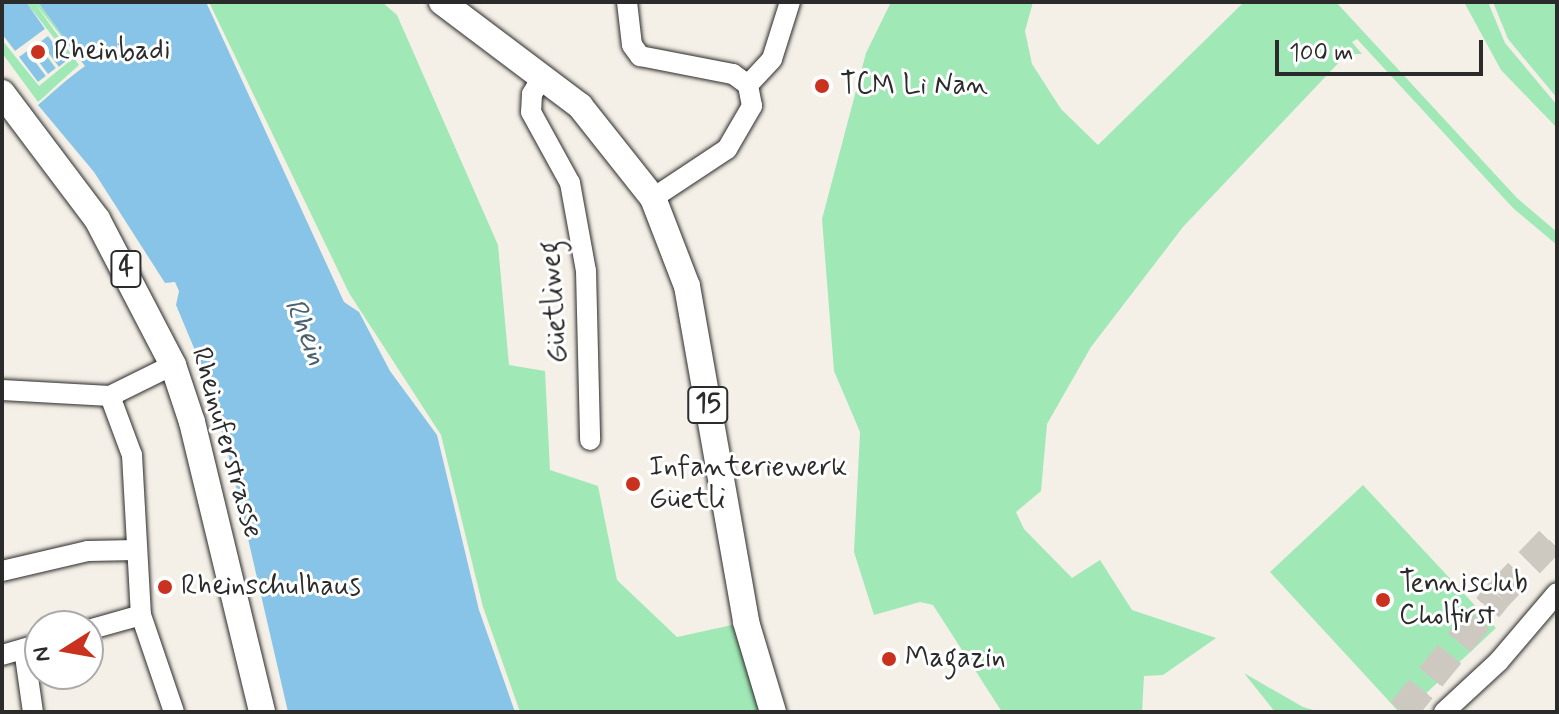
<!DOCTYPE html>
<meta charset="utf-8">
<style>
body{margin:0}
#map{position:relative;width:1559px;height:714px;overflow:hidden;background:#f5f0e7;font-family:Mynerve,sans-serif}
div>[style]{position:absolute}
.green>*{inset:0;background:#a0e8b6}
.water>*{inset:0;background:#87c4e7;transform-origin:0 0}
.pier>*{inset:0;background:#f5f0e7}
.highway-tunnel>*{height:30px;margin-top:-15px;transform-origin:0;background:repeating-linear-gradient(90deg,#cdc9c1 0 30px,transparent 0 45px)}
.roads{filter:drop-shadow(0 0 2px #2b2b2b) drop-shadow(0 0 2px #2b2b2b)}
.minor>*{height:20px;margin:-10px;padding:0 10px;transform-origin:10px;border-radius:10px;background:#fff}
.major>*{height:26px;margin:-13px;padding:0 13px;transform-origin:13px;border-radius:13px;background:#fff}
.dots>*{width:22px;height:22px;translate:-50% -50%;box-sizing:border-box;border:4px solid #fff;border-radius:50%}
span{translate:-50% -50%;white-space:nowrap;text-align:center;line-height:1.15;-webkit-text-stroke:6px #fff;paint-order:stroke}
.shield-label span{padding:2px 6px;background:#fff;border:2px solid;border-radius:6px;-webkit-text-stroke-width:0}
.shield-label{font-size:26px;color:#2b2b2b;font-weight:700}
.poi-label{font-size:28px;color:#2b2b2b}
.left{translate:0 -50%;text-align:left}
.street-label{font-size:28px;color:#2b2b2b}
.water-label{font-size:30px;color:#4b616d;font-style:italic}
.frame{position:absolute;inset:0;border:4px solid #2b2b2b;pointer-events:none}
.north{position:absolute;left:24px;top:610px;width:80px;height:80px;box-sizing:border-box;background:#fff;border:2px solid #aaa;border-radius:50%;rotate:259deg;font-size:22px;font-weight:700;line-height:32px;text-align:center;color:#2b2b2b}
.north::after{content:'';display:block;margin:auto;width:28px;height:36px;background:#c8321e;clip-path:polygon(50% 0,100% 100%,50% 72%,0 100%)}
.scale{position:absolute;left:1275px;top:40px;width:208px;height:36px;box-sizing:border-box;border:4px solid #2b2b2b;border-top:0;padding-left:10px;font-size:24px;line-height:28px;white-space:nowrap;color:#2b2b2b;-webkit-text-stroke:6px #fff;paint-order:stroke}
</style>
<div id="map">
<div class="green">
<div style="clip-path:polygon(2px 2px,38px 2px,85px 66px,38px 102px,2px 53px)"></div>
<div style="clip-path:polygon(209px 2px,382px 2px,397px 15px,498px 245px,509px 365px,545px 371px,550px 470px,598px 486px,617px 580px,677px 637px,746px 622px,773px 712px,520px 712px,483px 607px,441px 435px,349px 293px)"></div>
<div style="clip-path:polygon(891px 2px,1033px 2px,1025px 31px,1032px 64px,1061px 109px,1098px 145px,1244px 2px,1336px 2px,1517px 198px,1557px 232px,1557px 245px,1513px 208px,1357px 39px,1352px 42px,1362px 54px,1347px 54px,1183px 227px,1091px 347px,1047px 424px,1041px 491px,1016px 512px,1024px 529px,1072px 578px,1100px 560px,1132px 610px,1216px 638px,1163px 675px,1144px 676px,1142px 712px,1002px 712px,933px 605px,920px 602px,874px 615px,854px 552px,860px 432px,834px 371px,822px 219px,866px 53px)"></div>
<div style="clip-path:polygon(1464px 2px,1488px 2px,1505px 43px,1557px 105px,1557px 128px,1501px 70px)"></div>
<div style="clip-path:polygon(1493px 2px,1557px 2px,1557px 98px,1508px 39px)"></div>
<div style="clip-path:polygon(1363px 485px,1496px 628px,1406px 712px,1399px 712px,1270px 572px)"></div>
<div style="clip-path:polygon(1244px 673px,1303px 707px,1320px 712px,1275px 712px)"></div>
</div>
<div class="water">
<div style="clip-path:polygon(2px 2px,26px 2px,46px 28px,15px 51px,2px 34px)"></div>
<div style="clip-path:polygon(38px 2px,206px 2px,344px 302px,359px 312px,390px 371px,437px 435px,479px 610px,515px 712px,288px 712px,231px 465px,207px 379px,176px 305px,179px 291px,175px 282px,165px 283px,94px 172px,38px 105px,84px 65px)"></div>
<div style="left:48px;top:35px;width:32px;height:10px;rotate:54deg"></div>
<div style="left:37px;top:43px;width:32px;height:10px;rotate:54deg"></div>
<div style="left:27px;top:51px;width:31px;height:10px;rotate:53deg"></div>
</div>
<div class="pier">
<div style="clip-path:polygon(evenodd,26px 2px,71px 60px,39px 86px,2px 40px,2px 34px,15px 51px,45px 29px,26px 2px,48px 36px,66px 61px,59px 67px,40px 42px,48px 36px,26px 2px,38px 44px,56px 68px,48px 74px,30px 50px,38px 44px,26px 2px,27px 51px,46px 76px,38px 82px,19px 57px,27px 51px)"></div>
<div style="clip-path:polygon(34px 2px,85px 66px,38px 102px,79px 65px)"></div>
</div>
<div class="highway-tunnel">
<div style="left:1402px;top:712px;width:151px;rotate:-50.6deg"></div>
<div style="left:1498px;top:595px;width:85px;rotate:-46deg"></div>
</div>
<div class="roads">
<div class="minor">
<div style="left:627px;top:2px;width:43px;rotate:83.4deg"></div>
<div style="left:632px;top:45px;width:14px;rotate:54deg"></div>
<div style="left:640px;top:56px;width:95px;rotate:11deg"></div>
<div style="left:733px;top:74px;width:19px;rotate:36deg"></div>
<div style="left:542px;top:77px;width:20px;rotate:120deg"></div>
<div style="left:532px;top:94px;width:18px;rotate:93deg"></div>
<div style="left:531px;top:112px;width:81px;rotate:61.2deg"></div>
<div style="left:570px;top:183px;width:89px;rotate:79.7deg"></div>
<div style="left:586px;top:271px;width:169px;rotate:88.6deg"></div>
<div style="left:748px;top:85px;width:35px;rotate:-47deg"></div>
<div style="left:772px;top:59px;width:60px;rotate:-72.5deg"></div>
<div style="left:653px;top:198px;width:89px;rotate:-33.5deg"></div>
<div style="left:727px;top:149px;width:50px;rotate:-59.8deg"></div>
<div style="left:752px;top:106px;width:21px;rotate:-101deg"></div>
<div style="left:2px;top:390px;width:108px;rotate:3.2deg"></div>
<div style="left:110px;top:396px;width:70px;rotate:-26.2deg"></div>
<div style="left:110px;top:396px;width:63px;rotate:69.6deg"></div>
<div style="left:132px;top:455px;width:160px;rotate:86.8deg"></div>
<div style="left:141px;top:615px;width:102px;rotate:71.2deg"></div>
<div style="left:2px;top:571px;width:88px;rotate:-13.1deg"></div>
<div style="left:88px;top:551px;width:48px;rotate:-1.2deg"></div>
<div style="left:88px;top:630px;width:55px;rotate:-15.8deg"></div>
<div style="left:24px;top:649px;width:64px;rotate:81.9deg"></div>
<div style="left:2px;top:655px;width:40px;rotate:-16deg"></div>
<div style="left:1444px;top:712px;width:75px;rotate:-42.8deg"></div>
<div style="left:1499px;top:661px;width:89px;rotate:-49.5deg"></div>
</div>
<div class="major">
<div style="left:442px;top:2px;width:173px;rotate:37deg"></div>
<div style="left:580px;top:106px;width:117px;rotate:51.6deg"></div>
<div style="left:653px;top:198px;width:94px;rotate:68.9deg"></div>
<div style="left:687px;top:286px;width:341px;rotate:80deg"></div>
<div style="left:746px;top:622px;width:94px;rotate:73.3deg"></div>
<div style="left:2px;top:93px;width:158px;rotate:53deg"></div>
<div style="left:97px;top:219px;width:165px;rotate:62.5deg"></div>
<div style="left:173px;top:365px;width:60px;rotate:71.6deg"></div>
<div style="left:192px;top:422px;width:298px;rotate:76.4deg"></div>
</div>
</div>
<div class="dots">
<div style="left:38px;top:52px;background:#c8321e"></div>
<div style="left:822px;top:86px;background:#c8321e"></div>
<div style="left:633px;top:484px;background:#c8321e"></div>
<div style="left:165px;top:587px;background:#c8321e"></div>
<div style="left:1383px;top:600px;background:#c8321e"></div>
<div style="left:889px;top:659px;background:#c8321e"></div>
</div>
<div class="shield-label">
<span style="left:126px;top:269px">4</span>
<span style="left:708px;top:405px">15</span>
</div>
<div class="poi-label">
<span class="left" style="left:54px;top:52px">Rheinbadi</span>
<span class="left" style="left:840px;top:86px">TCM Li Nan</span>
<span class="left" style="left:649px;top:484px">Infanteriewerk<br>Güetli</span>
<span class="left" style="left:1399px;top:600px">Tennisclub<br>Cholfirst</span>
<span class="left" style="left:181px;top:587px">Rheinschulhaus</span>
<span class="left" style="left:905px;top:659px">Magazin</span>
</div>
<div class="street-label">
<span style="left:555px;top:302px;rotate:-94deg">Güetliweg</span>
<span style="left:226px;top:443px;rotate:74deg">Rheinuferstrasse</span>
</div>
<div class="water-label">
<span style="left:305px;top:332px;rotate:67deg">Rhein</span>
</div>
<div class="frame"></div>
<div class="north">N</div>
<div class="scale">100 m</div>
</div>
